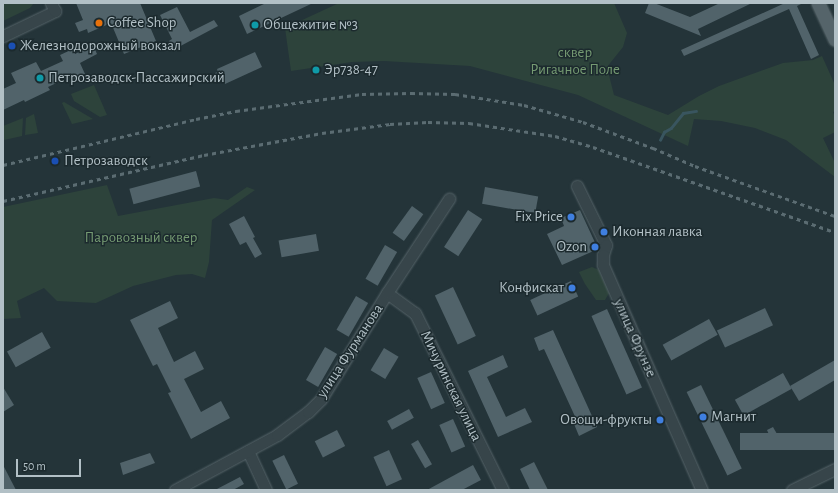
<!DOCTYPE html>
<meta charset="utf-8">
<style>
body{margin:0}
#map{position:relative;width:838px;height:493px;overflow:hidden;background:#243439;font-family:"Alegreya Sans",sans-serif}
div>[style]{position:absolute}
.green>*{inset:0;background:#2d433b}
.stream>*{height:2.5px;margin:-1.25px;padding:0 1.25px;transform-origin:1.25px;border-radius:1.25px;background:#39555f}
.building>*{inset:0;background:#51636a;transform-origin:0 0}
.roads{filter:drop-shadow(0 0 1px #556368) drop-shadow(0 0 1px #556368)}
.minor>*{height:11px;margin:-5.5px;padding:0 5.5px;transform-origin:5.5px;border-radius:5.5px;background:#37454a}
.major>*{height:13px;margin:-6.5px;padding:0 6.5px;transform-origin:6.5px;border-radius:6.5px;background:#55646a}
.rail>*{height:2.5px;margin-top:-1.25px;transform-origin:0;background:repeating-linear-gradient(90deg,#5b6c72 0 4px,transparent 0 8px)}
.dots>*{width:11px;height:11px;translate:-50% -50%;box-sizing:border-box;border:2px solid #1c2a2e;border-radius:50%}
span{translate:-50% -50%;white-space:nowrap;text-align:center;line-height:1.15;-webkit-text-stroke:3px #1c2a2e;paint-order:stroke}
.poi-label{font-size:15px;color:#b2c0c6}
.left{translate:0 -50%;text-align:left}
.right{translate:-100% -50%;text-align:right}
.park-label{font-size:15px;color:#759a72}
.street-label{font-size:15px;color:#b2c0c6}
.frame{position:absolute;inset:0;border:4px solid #b2c0c6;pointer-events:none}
.scale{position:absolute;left:16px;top:459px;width:65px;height:18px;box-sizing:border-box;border:2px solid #b2c0c6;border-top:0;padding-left:5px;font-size:12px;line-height:14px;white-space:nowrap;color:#b2c0c6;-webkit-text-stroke:3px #1c2a2e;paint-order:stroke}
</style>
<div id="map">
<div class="green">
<div style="clip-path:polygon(3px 3px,34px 3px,30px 8px,3px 21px)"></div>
<div style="clip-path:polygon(339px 3px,614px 3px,627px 33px,623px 47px,607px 67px,614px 95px,668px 115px,699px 96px,719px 86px,783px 63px,813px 60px,822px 56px,835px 85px,835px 111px,833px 112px,835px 117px,835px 132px,823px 138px,835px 163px,835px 177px,786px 140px,755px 128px,721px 121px,694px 119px,688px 146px,578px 95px,470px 66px,384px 61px,352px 62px,291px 71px,285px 28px)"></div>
<div style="clip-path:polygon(94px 85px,107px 115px,100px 117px,74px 101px,71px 94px)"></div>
<div style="clip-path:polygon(64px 102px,93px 119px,72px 124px,62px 103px)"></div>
<div style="clip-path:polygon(34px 114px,38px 133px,25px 135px,26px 118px)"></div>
<div style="clip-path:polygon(23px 118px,22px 136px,4px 140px,3px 126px)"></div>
<div style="clip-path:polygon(107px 185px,118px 216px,214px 198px,228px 200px,247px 187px,255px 190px,212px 220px,209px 262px,205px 278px,192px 274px,176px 275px,133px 286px,96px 303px,57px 301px,44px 288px,17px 301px,21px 318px,3px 319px,3px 207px)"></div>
<div style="clip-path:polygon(592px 267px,599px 270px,609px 293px,605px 300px,596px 300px,585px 284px,579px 272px)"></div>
</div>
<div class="stream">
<div style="left:660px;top:140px;width:9px;rotate:-63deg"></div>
<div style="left:664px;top:132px;width:8px;rotate:-30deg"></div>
<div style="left:671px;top:128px;width:19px;rotate:-51deg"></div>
<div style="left:683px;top:113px;width:13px;rotate:-9deg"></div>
</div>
<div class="building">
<div style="clip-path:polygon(76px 3px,140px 3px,156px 41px,124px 54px,111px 23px,88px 33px,87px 29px,79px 32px,75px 23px,83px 20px)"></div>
<div style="clip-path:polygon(266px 3px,313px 3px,247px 34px,239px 16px)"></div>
<div style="clip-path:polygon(649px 3px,654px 3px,690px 17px,720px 3px,752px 3px,698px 29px,701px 36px,645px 13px)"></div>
<div style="clip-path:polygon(785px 3px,803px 3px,797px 6px,819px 55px,811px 59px,789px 9px,684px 56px,681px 50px)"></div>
<div style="clip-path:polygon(177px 7px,190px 32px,214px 20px,218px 26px,173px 50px,169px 41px,172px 39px,160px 15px)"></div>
<div style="clip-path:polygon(93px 45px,97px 54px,80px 63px,85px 74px,72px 80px,71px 76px,48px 87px,50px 90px,25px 102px,24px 100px,3px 110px,3px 89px,16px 83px,11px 73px,36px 62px,41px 71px,63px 61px,60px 55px,73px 49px,75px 54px)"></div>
<div style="clip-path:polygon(255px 52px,262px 67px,225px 84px,223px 80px,219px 82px,215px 73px,218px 72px,217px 69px)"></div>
<div style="left:196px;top:171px;width:16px;height:69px;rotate:75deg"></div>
<div style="left:485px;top:187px;width:54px;height:17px;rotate:10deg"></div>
<div style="left:412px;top:206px;width:14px;height:33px;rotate:36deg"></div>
<div style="left:468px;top:210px;width:17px;height:44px;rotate:33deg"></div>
<div style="clip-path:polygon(580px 210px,598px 249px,562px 265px,547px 234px,564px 226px,561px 218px)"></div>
<div style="clip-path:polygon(244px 216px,255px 237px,253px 238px,262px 254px,255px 258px,246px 242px,240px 245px,229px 224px)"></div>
<div style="left:316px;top:234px;width:17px;height:38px;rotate:80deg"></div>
<div style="left:385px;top:245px;width:14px;height:39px;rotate:30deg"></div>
<div style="left:571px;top:281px;width:17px;height:45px;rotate:65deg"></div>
<div style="left:453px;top:287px;width:54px;height:20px;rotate:65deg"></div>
<div style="left:356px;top:296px;width:14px;height:39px;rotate:30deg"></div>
<div style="clip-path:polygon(170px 301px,178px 318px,158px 328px,174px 362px,195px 351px,204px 369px,184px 379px,201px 412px,221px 401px,230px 418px,191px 439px,168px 393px,171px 392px,157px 364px,153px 366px,130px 320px)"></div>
<div style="left:765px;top:308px;width:19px;height:53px;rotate:65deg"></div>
<div style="left:607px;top:309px;width:86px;height:17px;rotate:66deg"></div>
<div style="left:709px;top:319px;width:18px;height:53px;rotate:61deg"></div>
<div style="clip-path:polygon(553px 330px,597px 427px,579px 436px,574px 424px,578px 423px,544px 349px,539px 351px,534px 338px)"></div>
<div style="left:42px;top:332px;width:18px;height:40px;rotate:61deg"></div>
<div style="left:325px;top:347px;width:14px;height:38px;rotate:30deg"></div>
<div style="left:384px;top:348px;width:17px;height:26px;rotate:31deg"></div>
<div style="clip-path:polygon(503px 355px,508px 367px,487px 377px,506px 417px,525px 408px,532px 422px,498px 437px,468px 371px)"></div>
<div style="clip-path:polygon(835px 360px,835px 380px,799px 401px,790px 386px)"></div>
<div style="left:431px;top:372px;width:34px;height:15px;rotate:66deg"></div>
<div style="left:783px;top:373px;width:18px;height:55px;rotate:61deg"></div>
<div style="left:701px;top:385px;width:93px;height:16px;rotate:64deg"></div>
<div style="clip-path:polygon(3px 387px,14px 405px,3px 412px)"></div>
<div style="left:409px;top:409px;width:10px;height:25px;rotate:61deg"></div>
<div style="left:453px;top:419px;width:30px;height:15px;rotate:66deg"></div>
<div style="clip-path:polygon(773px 427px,777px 434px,770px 437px,767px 430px)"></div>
<div style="left:337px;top:430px;width:18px;height:25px;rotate:63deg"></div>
<div style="left:835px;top:433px;width:17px;height:95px;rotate:90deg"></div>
<div style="left:418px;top:440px;width:28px;height:8px;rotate:60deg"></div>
<div style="left:389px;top:450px;width:32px;height:17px;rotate:66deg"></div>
<div style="clip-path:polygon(150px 453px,155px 463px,123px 475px,120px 463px)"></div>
<div style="left:284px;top:455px;width:32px;height:13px;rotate:64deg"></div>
<div style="clip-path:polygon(534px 462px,548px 490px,530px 490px,520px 469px)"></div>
<div style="clip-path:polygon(3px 465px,16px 490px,3px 490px)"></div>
<div style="clip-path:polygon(473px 465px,481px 480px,462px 490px,427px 490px)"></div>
<div style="clip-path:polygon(240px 477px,244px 484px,233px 490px,215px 490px)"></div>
</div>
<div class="roads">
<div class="minor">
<div style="left:3px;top:36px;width:58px;rotate:-25.7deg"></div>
<div style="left:55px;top:11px;width:9px;rotate:-117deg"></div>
<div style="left:577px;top:186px;width:66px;rotate:63.8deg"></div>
<div style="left:606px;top:245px;width:10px;rotate:107deg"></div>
<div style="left:603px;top:255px;width:10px;rotate:90deg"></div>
<div style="left:603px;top:265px;width:246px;rotate:66.3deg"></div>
<div style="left:387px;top:293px;width:34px;rotate:36deg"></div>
<div style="left:415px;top:313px;width:198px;rotate:63.6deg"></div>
<div style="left:248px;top:451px;width:43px;rotate:65.2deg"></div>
<div style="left:175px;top:490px;width:116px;rotate:-28.3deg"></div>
<div style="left:277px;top:435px;width:39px;rotate:-37deg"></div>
<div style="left:308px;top:412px;width:18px;rotate:-45deg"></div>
<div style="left:321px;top:399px;width:125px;rotate:-58.1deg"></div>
<div style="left:387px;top:293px;width:113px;rotate:-56.6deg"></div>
<div style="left:792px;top:490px;width:48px;rotate:-26deg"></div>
</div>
<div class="major">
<div style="left:818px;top:3px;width:40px;rotate:65deg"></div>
</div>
</div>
<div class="rail">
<div style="left:3px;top:165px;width:198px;rotate:-13.4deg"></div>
<div style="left:196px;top:119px;width:41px;rotate:-11.3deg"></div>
<div style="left:236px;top:111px;width:127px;rotate:-7.7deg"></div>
<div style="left:362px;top:94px;width:49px;rotate:-1.2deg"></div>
<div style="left:411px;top:93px;width:44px;rotate:1.3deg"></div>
<div style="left:455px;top:94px;width:70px;rotate:9.1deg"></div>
<div style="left:524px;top:105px;width:61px;rotate:16.1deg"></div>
<div style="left:583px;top:122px;width:75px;rotate:20.4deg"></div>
<div style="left:653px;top:148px;width:46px;rotate:23.2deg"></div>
<div style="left:695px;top:166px;width:149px;rotate:19.7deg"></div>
<div style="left:3px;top:201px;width:206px;rotate:-12.9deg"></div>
<div style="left:204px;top:155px;width:120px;rotate:-10.6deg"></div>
<div style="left:322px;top:133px;width:69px;rotate:-7.5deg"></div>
<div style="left:390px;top:124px;width:38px;rotate:-3deg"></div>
<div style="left:428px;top:122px;width:41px;rotate:1.4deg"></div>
<div style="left:469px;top:123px;width:87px;rotate:8.6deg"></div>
<div style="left:555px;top:136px;width:40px;rotate:16deg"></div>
<div style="left:593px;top:147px;width:256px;rotate:19.4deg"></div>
</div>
<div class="dots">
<div style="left:99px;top:23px;background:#e8710a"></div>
<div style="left:255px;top:25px;background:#0f9aa8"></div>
<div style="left:12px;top:46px;background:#1a4fb4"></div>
<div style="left:316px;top:70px;background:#0f9aa8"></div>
<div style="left:40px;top:78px;background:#0f9aa8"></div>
<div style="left:55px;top:161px;background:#1a4fb4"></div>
<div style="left:571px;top:217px;background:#3f7fe0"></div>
<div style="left:604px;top:232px;background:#3f7fe0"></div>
<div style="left:595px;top:247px;background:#3f7fe0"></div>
<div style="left:572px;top:288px;background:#3f7fe0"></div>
<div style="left:703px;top:417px;background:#3f7fe0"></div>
<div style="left:660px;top:420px;background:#3f7fe0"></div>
</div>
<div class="poi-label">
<span class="left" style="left:107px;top:23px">Coffee Shop</span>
<span class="left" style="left:263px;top:25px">Общежитие №3</span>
<span class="left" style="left:20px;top:46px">Железнодорожный вокзал</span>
<span class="left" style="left:324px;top:70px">Эр738-47</span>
<span class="left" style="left:48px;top:78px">Петрозаводск-Пассажирский</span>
<span class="left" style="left:64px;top:161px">Петрозаводск</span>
<span class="right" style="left:563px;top:217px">Fix Price</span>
<span class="left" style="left:612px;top:232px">Иконная лавка</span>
<span class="right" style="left:587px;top:247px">Ozon</span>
<span class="right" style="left:564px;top:288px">Конфискат</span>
<span class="left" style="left:711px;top:417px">Магнит</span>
<span class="right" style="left:652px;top:420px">Овощи-фрукты</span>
</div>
<div class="park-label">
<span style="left:575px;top:61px">сквер<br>Ригачное Поле</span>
<span style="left:141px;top:238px">Паровозный сквер</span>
</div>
<div class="street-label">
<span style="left:635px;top:338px;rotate:66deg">улица Фрунзе</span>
<span style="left:350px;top:351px;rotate:-57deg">улица Фурманова</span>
<span style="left:451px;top:386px;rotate:64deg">Мичуринская улица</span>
</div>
<div class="frame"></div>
<div class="scale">50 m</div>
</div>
